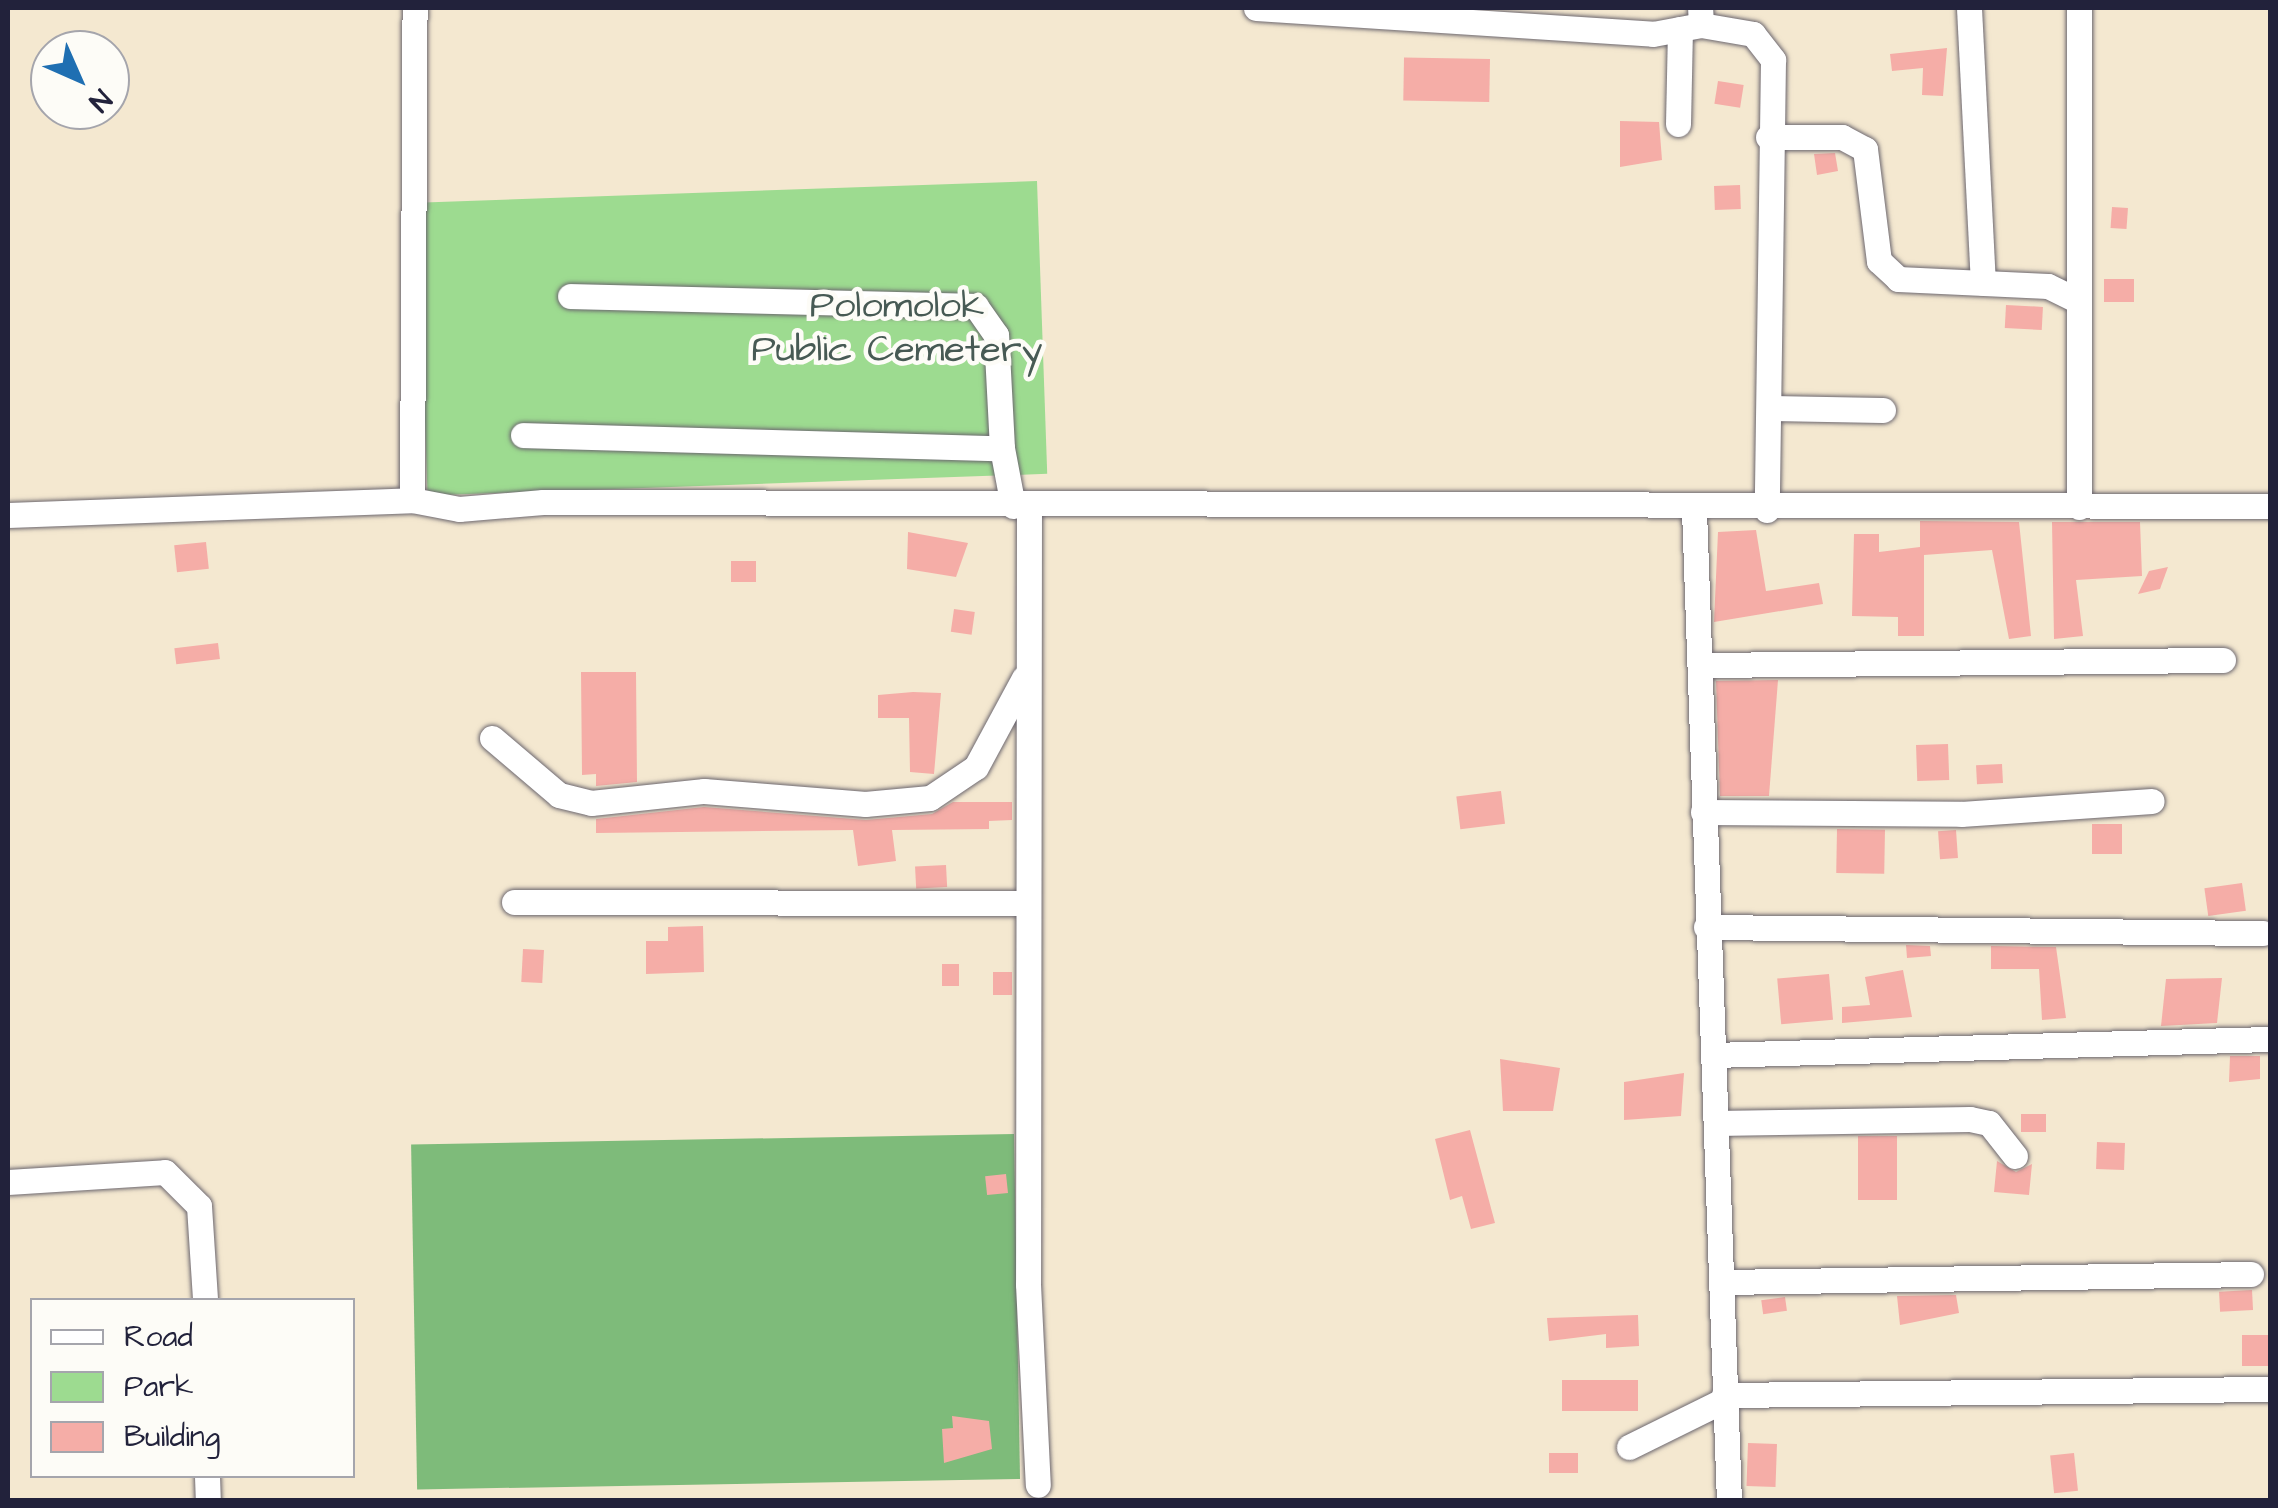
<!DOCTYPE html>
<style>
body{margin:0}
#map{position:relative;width:2278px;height:1508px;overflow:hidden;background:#f4e8d0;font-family:"Architects Daughter",sans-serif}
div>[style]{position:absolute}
.green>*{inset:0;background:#9ddb90;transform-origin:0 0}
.forest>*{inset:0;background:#7ebb7a;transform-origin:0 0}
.building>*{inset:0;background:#f5ada7;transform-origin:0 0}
.roads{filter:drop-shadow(0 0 2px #6c676f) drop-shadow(0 0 2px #6c676f)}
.minor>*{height:25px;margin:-12.5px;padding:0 12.5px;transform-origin:12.5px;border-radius:12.5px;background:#fff}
span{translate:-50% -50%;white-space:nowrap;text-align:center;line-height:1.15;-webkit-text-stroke:9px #fdfcf7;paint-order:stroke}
.park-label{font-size:38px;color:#475a54}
.frame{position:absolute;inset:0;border:10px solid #22223b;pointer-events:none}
.legend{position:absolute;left:30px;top:1298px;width:325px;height:180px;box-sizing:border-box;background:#fdfcf7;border:2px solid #a5a5ac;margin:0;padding:12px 18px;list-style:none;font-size:30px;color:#22223b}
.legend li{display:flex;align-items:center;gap:20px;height:50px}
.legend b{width:50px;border:2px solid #a5a5ac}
.north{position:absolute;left:30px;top:30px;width:100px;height:100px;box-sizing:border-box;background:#fdfcf7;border:2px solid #a5a5ac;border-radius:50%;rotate:135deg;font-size:28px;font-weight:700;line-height:40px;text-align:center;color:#22223b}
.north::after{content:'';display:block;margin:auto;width:35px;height:45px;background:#1f6fb2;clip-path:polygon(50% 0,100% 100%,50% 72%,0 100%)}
</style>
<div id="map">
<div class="green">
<div style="left:1037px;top:181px;width:293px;height:620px;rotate:88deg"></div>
</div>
<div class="forest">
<div style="left:1014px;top:1134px;width:345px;height:603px;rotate:89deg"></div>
</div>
<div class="building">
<div style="clip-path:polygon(1947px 48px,1943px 96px,1922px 95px,1923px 68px,1892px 71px,1890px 54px)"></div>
<div style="left:1490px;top:59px;width:43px;height:86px;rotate:91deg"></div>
<div style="left:1718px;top:81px;width:26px;height:23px;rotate:9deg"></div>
<div style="clip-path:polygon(1620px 121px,1659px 122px,1662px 160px,1620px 167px)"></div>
<div style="clip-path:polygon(1835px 153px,1838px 171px,1817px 175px,1814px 154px)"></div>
<div style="left:1740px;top:185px;width:24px;height:26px;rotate:88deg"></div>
<div style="left:2112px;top:207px;width:16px;height:21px;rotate:4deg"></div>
<div style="left:2134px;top:279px;width:23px;height:30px;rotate:90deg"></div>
<div style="left:2006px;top:305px;width:37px;height:23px;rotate:3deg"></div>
<div style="clip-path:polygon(1920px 521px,2019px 522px,2031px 636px,2009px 639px,1992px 550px,1924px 555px,1924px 636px,1898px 636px,1898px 617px,1852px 616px,1854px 534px,1879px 534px,1879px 552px,1920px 547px)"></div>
<div style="clip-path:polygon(2052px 522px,2140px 522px,2142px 576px,2076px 580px,2083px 636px,2054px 639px)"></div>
<div style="clip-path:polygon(1756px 530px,1766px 591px,1819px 583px,1823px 604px,1714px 622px,1718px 532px)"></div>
<div style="clip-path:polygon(908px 532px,968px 543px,956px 577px,907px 569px)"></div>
<div style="left:206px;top:542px;width:27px;height:32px;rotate:84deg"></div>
<div style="left:731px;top:561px;width:25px;height:21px"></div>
<div style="clip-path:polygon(2168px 567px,2160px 589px,2138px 594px,2149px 571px)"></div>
<div style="left:954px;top:609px;width:21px;height:23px;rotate:8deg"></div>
<div style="left:218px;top:643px;width:16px;height:44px;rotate:83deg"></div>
<div style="clip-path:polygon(581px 672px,636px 672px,637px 782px,596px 786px,596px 774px,582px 775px)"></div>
<div style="clip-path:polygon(1778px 680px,1769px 796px,1720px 796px,1716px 681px)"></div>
<div style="clip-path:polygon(913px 692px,941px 693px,934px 774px,910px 772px,909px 718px,878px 718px,878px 695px)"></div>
<div style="left:1948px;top:744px;width:36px;height:32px;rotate:88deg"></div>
<div style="left:2002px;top:764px;width:19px;height:26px;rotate:87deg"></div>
<div style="left:1501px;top:791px;width:33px;height:45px;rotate:83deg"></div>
<div style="clip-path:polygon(953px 802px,1012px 802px,1012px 820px,989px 821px,989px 829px,892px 830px,896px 861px,858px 866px,853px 830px,596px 833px,596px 819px,704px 807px,866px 820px,932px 814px)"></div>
<div style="left:2122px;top:824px;width:30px;height:30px;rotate:90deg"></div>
<div style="left:1837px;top:829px;width:48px;height:44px;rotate:1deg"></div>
<div style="left:1956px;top:830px;width:28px;height:18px;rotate:86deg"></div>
<div style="left:946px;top:865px;width:22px;height:31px;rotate:87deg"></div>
<div style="left:2242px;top:883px;width:28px;height:38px;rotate:82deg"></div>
<div style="clip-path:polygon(703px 926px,704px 972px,646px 974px,646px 941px,668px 941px,668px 927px)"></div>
<div style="clip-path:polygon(1906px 945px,1930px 946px,1931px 956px,1907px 958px)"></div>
<div style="clip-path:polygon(1991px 946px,2056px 947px,2066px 1018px,2042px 1020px,2039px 969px,1991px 969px)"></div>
<div style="left:523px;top:949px;width:21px;height:33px;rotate:3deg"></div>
<div style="left:942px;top:964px;width:17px;height:22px"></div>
<div style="clip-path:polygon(1903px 970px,1912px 1017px,1842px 1023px,1842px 1007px,1870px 1005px,1865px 977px)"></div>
<div style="left:993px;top:972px;width:19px;height:23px"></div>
<div style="left:1829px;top:974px;width:46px;height:52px;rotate:85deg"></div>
<div style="clip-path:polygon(2222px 978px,2217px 1023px,2161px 1026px,2166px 979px)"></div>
<div style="clip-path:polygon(2230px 1056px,2260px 1056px,2260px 1079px,2229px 1082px)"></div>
<div style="clip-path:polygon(1500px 1059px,1560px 1068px,1553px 1111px,1503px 1111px)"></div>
<div style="clip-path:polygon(1684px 1073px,1681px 1116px,1624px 1120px,1624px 1082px)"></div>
<div style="left:2021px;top:1114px;width:25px;height:18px"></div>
<div style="clip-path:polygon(1470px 1130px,1495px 1223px,1471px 1229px,1462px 1196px,1450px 1200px,1435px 1139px)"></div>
<div style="left:1897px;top:1136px;width:64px;height:39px;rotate:90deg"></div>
<div style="left:2097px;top:1142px;width:28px;height:27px;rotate:2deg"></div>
<div style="clip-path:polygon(1997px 1161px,2016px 1172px,2032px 1164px,2029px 1195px,1994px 1192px)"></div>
<div style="left:1006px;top:1174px;width:19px;height:21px;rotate:84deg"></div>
<div style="left:2252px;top:1290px;width:20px;height:33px;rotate:87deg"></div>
<div style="clip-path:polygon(1956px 1295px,1959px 1313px,1900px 1325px,1897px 1296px)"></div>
<div style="left:1785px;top:1297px;width:14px;height:24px;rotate:82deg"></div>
<div style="clip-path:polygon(1638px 1315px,1639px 1346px,1606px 1348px,1606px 1334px,1549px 1341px,1547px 1318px)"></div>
<div style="left:2242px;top:1335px;width:28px;height:31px"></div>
<div style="left:1562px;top:1380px;width:76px;height:31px"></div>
<div style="clip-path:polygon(952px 1416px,989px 1421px,992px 1449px,944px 1463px,942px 1429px,953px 1428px)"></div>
<div style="left:1748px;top:1443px;width:29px;height:43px;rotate:2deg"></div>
<div style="left:1578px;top:1453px;width:20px;height:29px;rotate:90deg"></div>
<div style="left:2074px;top:1453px;width:38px;height:24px;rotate:84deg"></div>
</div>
<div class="roads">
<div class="minor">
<div style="left:1256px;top:8px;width:398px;rotate:3.7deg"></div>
<div style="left:1653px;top:34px;width:49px;rotate:-10.6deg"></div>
<div style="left:1701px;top:25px;width:17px;rotate:-93deg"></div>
<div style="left:1969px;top:8px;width:275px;rotate:87.1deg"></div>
<div style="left:1701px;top:25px;width:53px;rotate:9.8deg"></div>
<div style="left:1753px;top:34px;width:33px;rotate:52deg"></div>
<div style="left:1773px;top:60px;width:450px;rotate:90.8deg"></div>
<div style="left:1678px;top:124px;width:95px;rotate:-88.8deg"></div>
<div style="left:1768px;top:137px;width:74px"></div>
<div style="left:1842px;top:137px;width:26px;rotate:28deg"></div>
<div style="left:1865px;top:149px;width:113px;rotate:82.9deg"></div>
<div style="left:1879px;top:261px;width:26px;rotate:43deg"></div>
<div style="left:1898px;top:279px;width:150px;rotate:2.7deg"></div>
<div style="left:2048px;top:286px;width:30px;rotate:26deg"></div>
<div style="left:1770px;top:408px;width:113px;rotate:1deg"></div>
<div style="left:523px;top:435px;width:479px;rotate:1.6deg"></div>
<div style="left:1002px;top:448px;width:113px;rotate:-93deg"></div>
<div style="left:996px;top:335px;width:35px;rotate:-125deg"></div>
<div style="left:976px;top:306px;width:406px;rotate:-178.6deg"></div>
<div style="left:1002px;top:448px;width:59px;rotate:79.3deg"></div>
<div style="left:412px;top:500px;width:492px;rotate:-89.7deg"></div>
<div style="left:1029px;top:506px;width:778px;rotate:90.07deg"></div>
<div style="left:1028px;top:1284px;width:201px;rotate:87.2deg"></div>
<div style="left:2079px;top:507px;width:499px;rotate:-90deg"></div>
<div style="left:1694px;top:510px;width:991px;rotate:87.98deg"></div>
<div style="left:8px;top:515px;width:404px;rotate:-2.1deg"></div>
<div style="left:412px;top:500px;width:48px;rotate:10.8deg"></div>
<div style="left:459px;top:509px;width:84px;rotate:-4.8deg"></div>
<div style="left:543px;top:502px;width:1727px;rotate:0.13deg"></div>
<div style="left:1700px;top:665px;width:523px;rotate:-0.55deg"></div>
<div style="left:492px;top:738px;width:88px;rotate:40.4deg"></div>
<div style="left:559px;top:795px;width:33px;rotate:14deg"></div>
<div style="left:591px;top:803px;width:114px;rotate:-6.1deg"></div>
<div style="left:704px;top:791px;width:162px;rotate:4.6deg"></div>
<div style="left:865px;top:804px;width:65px;rotate:-5.3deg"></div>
<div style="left:930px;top:798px;width:55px;rotate:-34deg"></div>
<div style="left:976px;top:767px;width:101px;rotate:-61.7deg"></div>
<div style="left:1703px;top:812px;width:258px;rotate:0.4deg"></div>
<div style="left:1961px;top:814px;width:191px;rotate:-3.9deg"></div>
<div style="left:514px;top:902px;width:510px;rotate:0.11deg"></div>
<div style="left:1706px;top:927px;width:557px;rotate:0.62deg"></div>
<div style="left:1713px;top:1055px;width:557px;rotate:-1.65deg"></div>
<div style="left:1716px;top:1123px;width:254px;rotate:-0.9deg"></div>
<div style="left:1970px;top:1119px;width:19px;rotate:12deg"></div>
<div style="left:1989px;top:1123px;width:42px;rotate:51.8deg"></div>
<div style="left:8px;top:1182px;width:157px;rotate:-3.6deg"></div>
<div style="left:165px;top:1172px;width:48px;rotate:45deg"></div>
<div style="left:199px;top:1206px;width:94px;rotate:86.3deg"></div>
<div style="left:1721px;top:1282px;width:530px;rotate:-0.86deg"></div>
<div style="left:1724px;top:1395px;width:546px;rotate:-0.63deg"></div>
<div style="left:1629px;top:1447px;width:106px;rotate:-26.3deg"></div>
<div style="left:207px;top:1476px;width:24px;rotate:88deg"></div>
</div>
</div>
<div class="park-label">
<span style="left:897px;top:329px">Polomolok<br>Public Cemetery</span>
</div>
<div class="frame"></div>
<ul class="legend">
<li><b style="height:12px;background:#fff"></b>Road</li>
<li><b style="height:28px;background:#9ddb90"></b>Park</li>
<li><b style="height:28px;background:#f5ada7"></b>Building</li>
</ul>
<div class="north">N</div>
</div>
